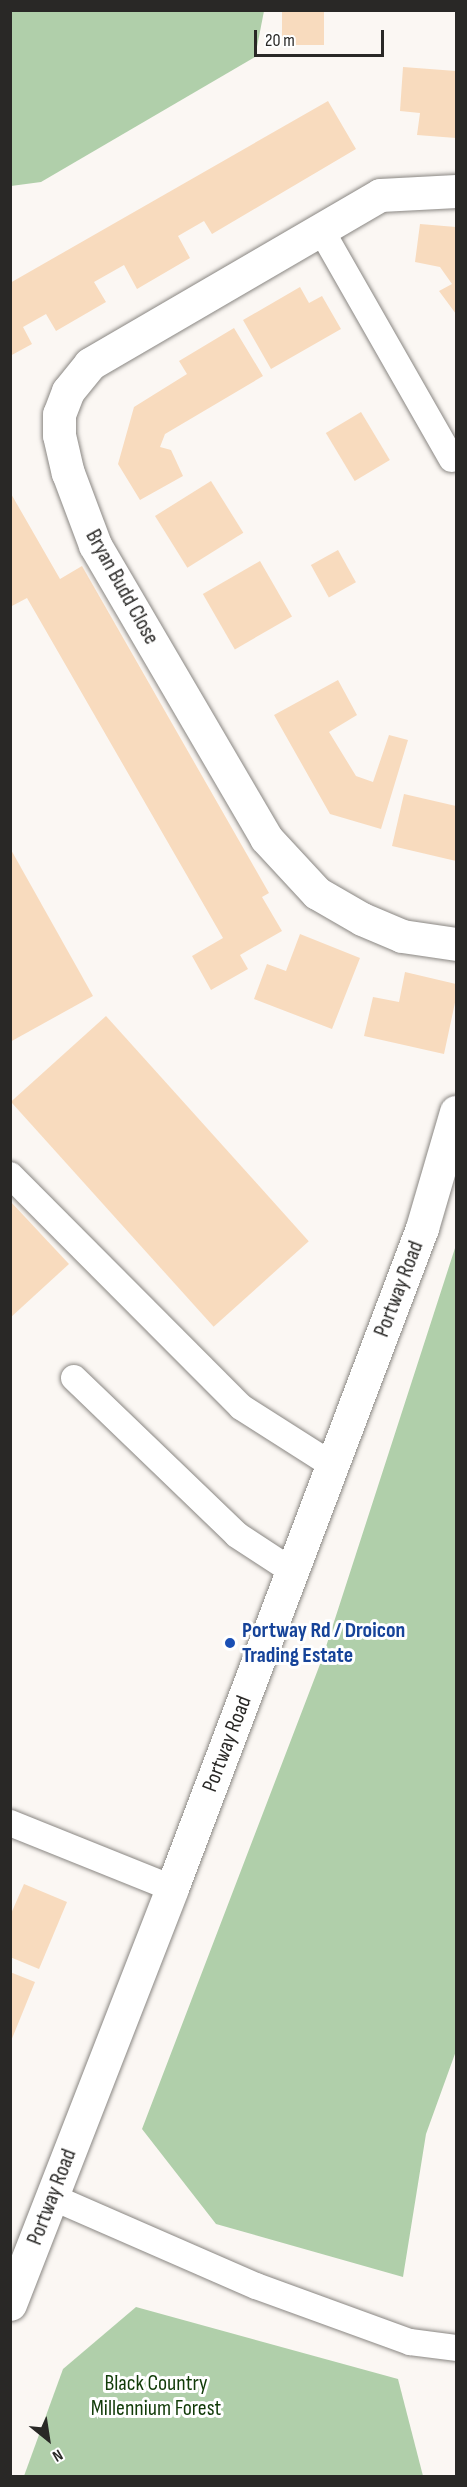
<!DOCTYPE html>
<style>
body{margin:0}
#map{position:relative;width:467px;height:2487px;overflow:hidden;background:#fbf7f3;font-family:"Sofia Sans Condensed",sans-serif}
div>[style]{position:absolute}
.green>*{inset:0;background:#b0cfaa}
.building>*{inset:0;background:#f8dbbe;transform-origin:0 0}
.roads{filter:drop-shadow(0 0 2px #8a8783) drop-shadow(0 0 2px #8a8783)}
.service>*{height:26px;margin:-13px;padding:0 13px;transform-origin:13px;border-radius:13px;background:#fff}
.minor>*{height:33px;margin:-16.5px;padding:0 16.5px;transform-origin:16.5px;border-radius:16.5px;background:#fff}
.tertiary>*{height:33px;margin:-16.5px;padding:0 16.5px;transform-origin:16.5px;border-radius:16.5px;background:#fff}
.dots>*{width:16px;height:16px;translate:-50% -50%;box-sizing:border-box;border:3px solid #fff;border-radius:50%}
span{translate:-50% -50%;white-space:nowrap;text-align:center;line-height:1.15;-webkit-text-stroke:6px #fff;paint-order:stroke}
.street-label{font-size:22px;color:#292826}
.transit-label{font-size:22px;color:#164399;font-weight:700}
.left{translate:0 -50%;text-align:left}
.park-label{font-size:22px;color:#113b08}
.frame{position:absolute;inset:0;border:12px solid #292826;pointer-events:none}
.north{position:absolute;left:18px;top:2409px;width:60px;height:60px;-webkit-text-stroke:4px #fff;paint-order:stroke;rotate:150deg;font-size:16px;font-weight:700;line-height:24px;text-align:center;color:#292826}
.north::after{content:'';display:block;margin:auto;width:21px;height:27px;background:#292826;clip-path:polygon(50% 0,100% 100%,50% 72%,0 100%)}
.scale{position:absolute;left:254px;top:30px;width:130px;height:27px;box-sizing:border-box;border:3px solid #292826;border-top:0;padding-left:8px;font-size:18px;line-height:21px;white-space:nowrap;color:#292826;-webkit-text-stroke:4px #fff;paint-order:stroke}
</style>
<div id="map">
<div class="green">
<div style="clip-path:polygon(10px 11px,11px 10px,264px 11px,255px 57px,41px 182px,11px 186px)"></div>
<div style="clip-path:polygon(456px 1245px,456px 2051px,426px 2134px,403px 2277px,216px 2224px,142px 2129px,322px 1659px)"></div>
<div style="clip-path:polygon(136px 2307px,398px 2379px,423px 2476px,24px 2476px,63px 2369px)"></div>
</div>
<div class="building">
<div style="left:282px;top:10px;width:42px;height:35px"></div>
<div style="clip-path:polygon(403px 67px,456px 71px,456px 138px,417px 135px,420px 113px,400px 111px)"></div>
<div style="clip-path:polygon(328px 101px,356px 149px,212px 234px,204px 221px,178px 236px,190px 258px,137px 289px,124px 265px,94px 282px,106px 302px,56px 331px,46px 314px,23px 327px,32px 344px,10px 356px,10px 283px)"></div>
<div style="clip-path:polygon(420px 224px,456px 227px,456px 314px,439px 291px,452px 284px,440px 267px,415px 262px)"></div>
<div style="clip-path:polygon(300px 287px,309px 303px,322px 296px,341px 329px,271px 369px,243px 320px)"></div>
<div style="clip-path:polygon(234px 328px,263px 376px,165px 434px,160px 447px,171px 450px,183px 476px,140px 500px,118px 464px,134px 407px,187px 374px,179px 361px)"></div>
<div style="left:361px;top:412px;width:56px;height:41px;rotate:59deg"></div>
<div style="left:211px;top:481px;width:61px;height:66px;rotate:58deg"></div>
<div style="clip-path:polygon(10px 492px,60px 579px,82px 566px,269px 893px,262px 897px,282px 931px,240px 955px,248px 969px,211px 990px,192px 956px,223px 938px,27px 598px,10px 607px)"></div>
<div style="left:338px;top:550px;width:37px;height:31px;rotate:61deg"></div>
<div style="left:260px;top:561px;width:64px;height:66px;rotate:60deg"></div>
<div style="clip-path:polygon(338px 680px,357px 715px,329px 732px,356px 776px,373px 782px,389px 735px,408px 740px,381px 829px,330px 814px,274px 715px)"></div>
<div style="clip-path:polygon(404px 794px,456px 806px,456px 861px,392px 846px)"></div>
<div style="clip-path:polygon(10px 848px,93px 996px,10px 1042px)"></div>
<div style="clip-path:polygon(300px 934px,360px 958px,332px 1029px,254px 999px,267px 964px,286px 971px)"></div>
<div style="clip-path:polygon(405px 972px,456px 984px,456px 998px,444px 1054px,364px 1036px,373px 997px,399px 1002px)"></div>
<div style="left:106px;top:1016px;width:303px;height:128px;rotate:48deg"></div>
<div style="clip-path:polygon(10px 1201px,69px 1264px,10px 1318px)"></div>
<div style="clip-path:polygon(24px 1884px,67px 1902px,39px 1969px,10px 1957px,10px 1916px)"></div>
<div style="clip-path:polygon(10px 1972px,35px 1982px,11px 2041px,10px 2041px)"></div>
</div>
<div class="roads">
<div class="service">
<div style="left:320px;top:228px;width:266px;rotate:60.3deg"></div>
<div style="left:10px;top:1175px;width:327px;rotate:45.1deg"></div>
<div style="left:241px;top:1407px;width:108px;rotate:32.5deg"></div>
<div style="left:74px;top:1378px;width:226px;rotate:43.9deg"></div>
<div style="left:237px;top:1535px;width:66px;rotate:33.2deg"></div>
<div style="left:10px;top:1823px;width:175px;rotate:21.9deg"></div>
<div style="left:52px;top:2197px;width:223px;rotate:23.6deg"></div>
<div style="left:256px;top:2286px;width:164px;rotate:20deg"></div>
<div style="left:410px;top:2342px;width:46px;rotate:7.4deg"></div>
</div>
<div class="minor">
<div style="left:456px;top:191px;width:76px;rotate:177deg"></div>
<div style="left:380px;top:195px;width:336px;rotate:149.8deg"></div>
<div style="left:90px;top:364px;width:35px;rotate:129deg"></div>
<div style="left:68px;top:391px;width:25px;rotate:111deg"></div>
<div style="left:59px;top:414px;width:21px;rotate:90deg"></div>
<div style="left:59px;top:435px;width:39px;rotate:77deg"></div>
<div style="left:68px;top:473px;width:77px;rotate:69.4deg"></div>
<div style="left:95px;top:545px;width:339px;rotate:59.7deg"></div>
<div style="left:266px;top:838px;width:75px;rotate:47.2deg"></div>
<div style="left:317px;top:893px;width:52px;rotate:30deg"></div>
<div style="left:362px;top:919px;width:43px;rotate:23deg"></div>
<div style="left:402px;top:936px;width:55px;rotate:8.4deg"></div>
</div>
<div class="tertiary">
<div style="left:10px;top:2304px;width:446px;rotate:-68.7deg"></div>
<div style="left:172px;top:1888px;width:706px;rotate:-69.25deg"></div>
<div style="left:422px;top:1228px;width:121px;rotate:-73.7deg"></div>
</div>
</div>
<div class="dots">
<div style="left:230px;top:1643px;background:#1a4fb4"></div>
</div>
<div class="street-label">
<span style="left:122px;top:587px;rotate:61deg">Bryan Budd Close</span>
<span style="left:399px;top:1289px;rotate:-69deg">Portway Road</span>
<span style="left:227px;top:1744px;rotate:-69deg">Portway Road</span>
<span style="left:52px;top:2197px;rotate:-69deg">Portway Road</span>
</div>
<div class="transit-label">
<span class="left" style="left:242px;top:1643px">Portway Rd / Droicon<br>Trading Estate</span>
</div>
<div class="park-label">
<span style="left:156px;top:2396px">Black Country<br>Millennium Forest</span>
</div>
<div class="frame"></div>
<div class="north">N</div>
<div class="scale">20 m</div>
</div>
